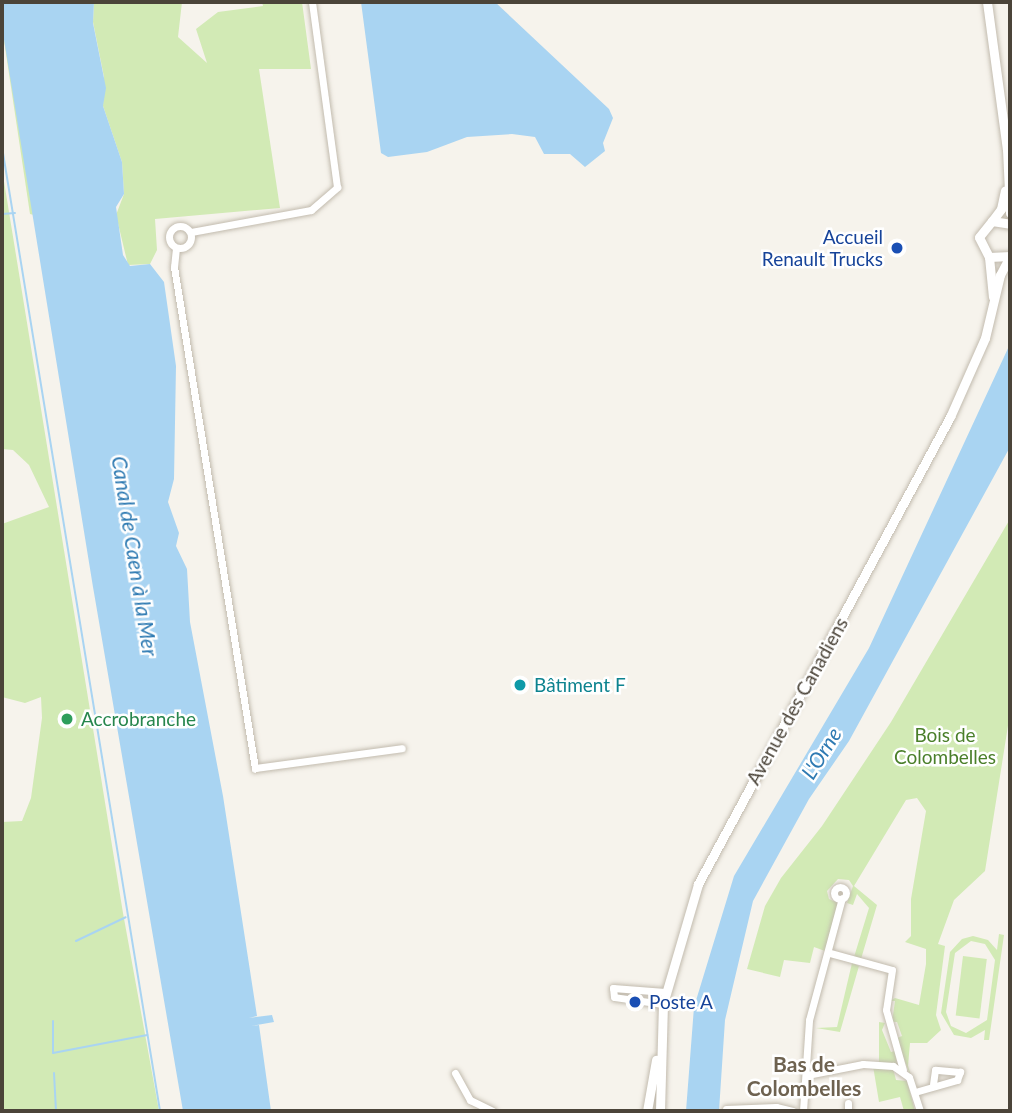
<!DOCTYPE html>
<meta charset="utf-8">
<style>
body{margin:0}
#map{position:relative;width:1012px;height:1113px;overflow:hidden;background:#f6f3ec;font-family:Lato,sans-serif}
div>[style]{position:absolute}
.green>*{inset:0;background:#d2eab5;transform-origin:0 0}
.water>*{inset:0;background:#a9d4f2}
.stream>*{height:2px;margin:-1px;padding:0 1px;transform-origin:1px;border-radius:1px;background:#a9d4f2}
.roads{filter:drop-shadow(0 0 2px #c2bbae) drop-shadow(0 0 2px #c2bbae)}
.minor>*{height:7px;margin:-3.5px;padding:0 3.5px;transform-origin:3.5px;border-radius:3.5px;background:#fff}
.minor>.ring{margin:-3.5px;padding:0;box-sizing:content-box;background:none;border:7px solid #fff;border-radius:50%}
.tertiary>*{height:9px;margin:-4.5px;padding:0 4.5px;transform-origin:4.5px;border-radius:4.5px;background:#fff}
.dots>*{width:19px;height:19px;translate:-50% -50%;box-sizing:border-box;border:4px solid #fff;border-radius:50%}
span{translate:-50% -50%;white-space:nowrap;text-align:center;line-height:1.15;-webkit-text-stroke:5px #fff;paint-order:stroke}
.transit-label{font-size:19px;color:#164399}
.right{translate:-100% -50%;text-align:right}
.left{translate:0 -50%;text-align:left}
.culture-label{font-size:19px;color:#0d838f}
.street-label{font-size:19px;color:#4b4439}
.leisure-label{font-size:19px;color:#27864d}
.park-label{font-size:19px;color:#4a7f2a}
.water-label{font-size:21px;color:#2e7ab2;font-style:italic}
.neighbourhood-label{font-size:21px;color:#6e6250;font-weight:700}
.frame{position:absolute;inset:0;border:4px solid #4b4439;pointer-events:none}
</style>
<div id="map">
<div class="green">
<div style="clip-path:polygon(94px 2px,182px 2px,178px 37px,207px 63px,196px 29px,218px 12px,263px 6px,262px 2px,302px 2px,311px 69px,259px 69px,280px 208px,155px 219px,157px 250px,150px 264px,128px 265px,116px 215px,124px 194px,122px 162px,103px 106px,104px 77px,93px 22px)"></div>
<div style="clip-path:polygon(2px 27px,16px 102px,34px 215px,30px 214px)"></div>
<div style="clip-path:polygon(2px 169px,123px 913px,159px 1111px,2px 1111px,2px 822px,22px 821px,31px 798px,42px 718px,41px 697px,25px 703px,2px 697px,2px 524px,49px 507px,29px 465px,13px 450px,2px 449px)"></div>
<div style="clip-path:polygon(1010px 519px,1010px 713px,985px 871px,954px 900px,938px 944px,945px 946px,936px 1015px,941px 1030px,927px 1043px,910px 1043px,908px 1066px,913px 1082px,900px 1049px,897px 1038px,902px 1036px,897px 1022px,892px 1022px,895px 1001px,890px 1001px,895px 998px,919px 1005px,926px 964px,926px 949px,905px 942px,911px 936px,911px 899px,926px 811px,917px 798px,906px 800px,854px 886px,877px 905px,861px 959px,854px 957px,869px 908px,857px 894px,853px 905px,847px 903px,853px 886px,849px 880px,838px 879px,827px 891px,829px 899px,838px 903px,825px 951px,814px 947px,810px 963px,784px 960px,780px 977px,747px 969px,765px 906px,781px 878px,822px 826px,891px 722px)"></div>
<div style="clip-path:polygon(evenodd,999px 934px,1004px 935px,989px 1040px,984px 1040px,985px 1030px,971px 1038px,954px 1035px,941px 1013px,950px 952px,962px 939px,973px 936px,988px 940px,997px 950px,999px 934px,971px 941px,985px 944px,995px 960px,987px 1020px,966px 1033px,951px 1026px,946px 1012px,955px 953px,971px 941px)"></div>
<div style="left:963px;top:956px;width:24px;height:60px;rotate:7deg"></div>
<div style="clip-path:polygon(852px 963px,859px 966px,840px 1032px,816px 1028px,837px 1027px)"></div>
<div style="clip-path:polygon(879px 1022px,885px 1023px,882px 1030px,891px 1052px,895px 1051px,897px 1065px,879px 1062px)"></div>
<div style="clip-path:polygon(873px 1066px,893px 1068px,896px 1080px,907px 1081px,915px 1111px,904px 1111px,900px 1097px,879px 1102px)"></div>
</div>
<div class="water">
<div style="clip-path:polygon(2px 2px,94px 2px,93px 23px,106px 88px,103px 106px,122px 162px,124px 194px,116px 207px,123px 255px,130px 266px,150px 264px,164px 282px,176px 366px,174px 479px,168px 502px,179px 533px,176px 546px,187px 569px,190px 622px,223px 796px,257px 1016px,249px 1018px,272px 1015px,274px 1022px,251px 1026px,259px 1025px,271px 1111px,183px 1111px,93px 587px,2px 27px)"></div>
<div style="clip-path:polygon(361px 2px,495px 2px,609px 109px,613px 118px,603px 143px,605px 151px,585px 167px,570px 154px,544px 154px,535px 137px,512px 134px,467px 137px,427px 152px,388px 157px,381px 153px)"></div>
<div style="clip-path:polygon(1010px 344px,1010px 447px,849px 741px,809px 799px,753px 901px,725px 1020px,719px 1111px,686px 1111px,694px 1007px,734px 876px,869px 648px)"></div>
</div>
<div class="stream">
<div style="left:2px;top:147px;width:977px;rotate:80.69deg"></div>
<div style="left:2px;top:214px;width:13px;rotate:-4deg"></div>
<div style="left:76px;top:941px;width:55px;rotate:-25.6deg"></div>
<div style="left:53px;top:1021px;width:32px;rotate:90deg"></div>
<div style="left:53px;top:1053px;width:96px;rotate:-10.8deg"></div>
<div style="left:54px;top:1073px;width:38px;rotate:87deg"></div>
</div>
<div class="roads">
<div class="minor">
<div class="ring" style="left:169px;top:226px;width:15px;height:15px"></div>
<div style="left:191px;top:232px;width:122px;rotate:-10.4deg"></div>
<div style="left:311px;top:210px;width:35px;rotate:-41deg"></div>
<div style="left:337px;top:187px;width:187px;rotate:-97.7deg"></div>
<div style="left:176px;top:248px;width:19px;rotate:96deg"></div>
<div style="left:174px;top:267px;width:508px;rotate:80.82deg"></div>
<div style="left:255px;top:768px;width:148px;rotate:-7.7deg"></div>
<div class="ring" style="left:834px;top:887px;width:5px;height:5px"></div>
<div style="left:830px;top:953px;width:64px;rotate:15.3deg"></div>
<div style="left:892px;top:970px;width:40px;rotate:98.5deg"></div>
<div style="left:886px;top:1010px;width:62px;rotate:74.2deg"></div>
<div style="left:663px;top:1004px;width:49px;rotate:-171.9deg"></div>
<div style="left:614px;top:997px;width:9px;rotate:-96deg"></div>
<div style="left:613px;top:988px;width:52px;rotate:4.4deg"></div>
<div style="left:455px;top:1073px;width:31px;rotate:61deg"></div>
<div style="left:470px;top:1100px;width:25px;rotate:26deg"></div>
<div style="left:807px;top:1075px;width:57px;rotate:-11.1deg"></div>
<div style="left:863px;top:1064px;width:30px;rotate:4deg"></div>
<div style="left:893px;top:1066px;width:19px;rotate:35deg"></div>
<div style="left:909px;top:1077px;width:36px;rotate:72deg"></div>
<div style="left:915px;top:1092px;width:44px;rotate:-15.9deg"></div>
<div style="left:957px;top:1080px;width:9px;rotate:-69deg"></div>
<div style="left:960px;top:1072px;width:25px;rotate:-175deg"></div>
<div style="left:935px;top:1070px;width:14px;rotate:98deg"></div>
<div style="left:726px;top:1109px;width:50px;rotate:-2.3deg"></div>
<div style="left:776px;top:1107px;width:17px;rotate:13deg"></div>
<div style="left:803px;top:1111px;width:91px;rotate:-86.2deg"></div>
<div style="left:809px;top:1020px;width:126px;rotate:-74.9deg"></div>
<div style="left:848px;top:1111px;width:8px;rotate:-90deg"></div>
</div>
<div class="tertiary">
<div style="left:987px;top:2px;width:148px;rotate:82.3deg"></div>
<div style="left:1007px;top:149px;width:64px;rotate:87.3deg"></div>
<div style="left:992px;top:221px;width:15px;rotate:-53deg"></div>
<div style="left:1001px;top:209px;width:19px;rotate:-78deg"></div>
<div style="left:1010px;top:256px;width:21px;rotate:177deg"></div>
<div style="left:989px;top:257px;width:22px;rotate:-117deg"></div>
<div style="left:979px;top:237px;width:21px;rotate:-51deg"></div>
<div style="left:992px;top:221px;width:18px;rotate:9deg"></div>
<div style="left:989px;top:257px;width:40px;rotate:84.3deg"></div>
<div style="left:647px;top:1111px;width:52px;rotate:-80deg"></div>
<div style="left:660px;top:1111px;width:107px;rotate:-88.4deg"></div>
<div style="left:663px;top:1004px;width:125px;rotate:-73.7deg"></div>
<div style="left:698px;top:884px;width:531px;rotate:-61.65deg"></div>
<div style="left:950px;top:417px;width:86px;rotate:-66.1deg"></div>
<div style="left:985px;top:338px;width:65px;rotate:-76.6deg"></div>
<div style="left:1000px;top:275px;width:21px;rotate:-62deg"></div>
</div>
</div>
<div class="dots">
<div style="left:897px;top:248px;background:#1a4fb4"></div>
<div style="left:520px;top:685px;background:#0f9aa8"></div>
<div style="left:67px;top:719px;background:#2e9e5b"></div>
<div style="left:635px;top:1002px;background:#1a4fb4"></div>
</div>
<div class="transit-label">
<span class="right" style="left:883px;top:248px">Accueil<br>Renault Trucks</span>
<span class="left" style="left:649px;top:1002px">Poste A</span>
</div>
<div class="culture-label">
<span class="left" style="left:534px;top:685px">Bâtiment F</span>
</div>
<div class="street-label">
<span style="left:797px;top:701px;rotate:-61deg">Avenue des Canadiens</span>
</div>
<div class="leisure-label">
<span class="left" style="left:81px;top:719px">Accrobranche</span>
</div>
<div class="park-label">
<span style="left:945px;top:746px">Bois de<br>Colombelles</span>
</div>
<div class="water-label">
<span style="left:135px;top:556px;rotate:81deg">Canal de Caen à la Mer</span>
<span style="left:821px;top:753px;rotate:-58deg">L'Orne</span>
</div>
<div class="neighbourhood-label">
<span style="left:804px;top:1076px">Bas de<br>Colombelles</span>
</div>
<div class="frame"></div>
</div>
